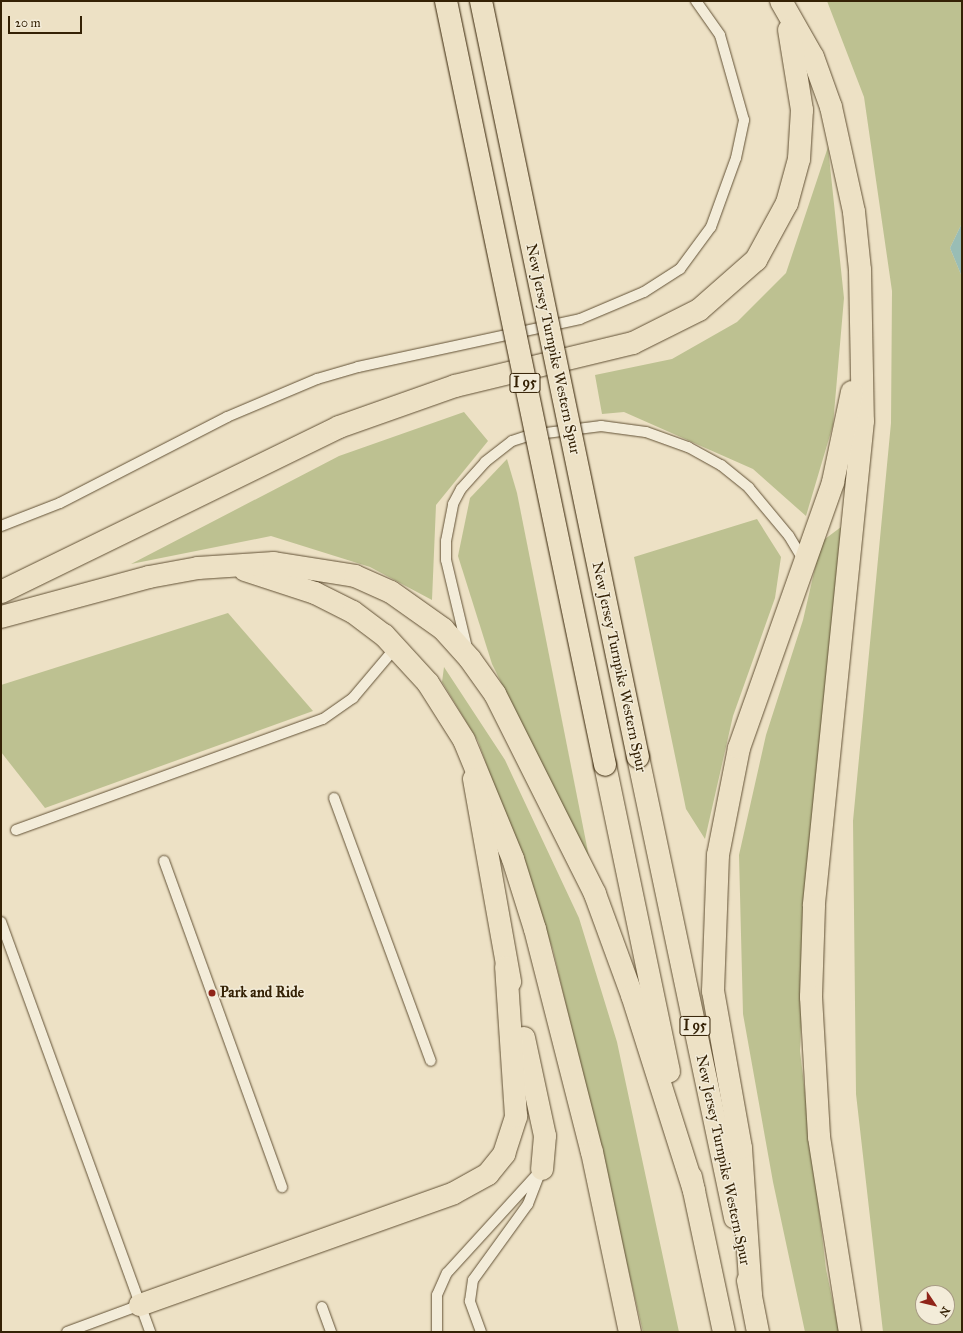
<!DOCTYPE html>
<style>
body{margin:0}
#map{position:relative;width:963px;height:1333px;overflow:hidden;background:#ede1c5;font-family:"IM FELL Great Primer",serif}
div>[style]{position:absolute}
.green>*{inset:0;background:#bdc191}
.water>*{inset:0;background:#99bdb5}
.roads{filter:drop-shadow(0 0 1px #625135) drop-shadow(0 0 1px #625135)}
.service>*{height:10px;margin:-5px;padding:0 5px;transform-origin:5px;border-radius:5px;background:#f3ecd9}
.motorway>*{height:22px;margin:-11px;padding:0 11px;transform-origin:11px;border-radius:11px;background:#ede1c5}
.bridges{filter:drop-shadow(0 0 1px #342105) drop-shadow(0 0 1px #342105)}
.motorway-bridge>*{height:22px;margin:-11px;padding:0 11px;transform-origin:11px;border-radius:11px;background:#ede1c5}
.dots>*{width:11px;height:11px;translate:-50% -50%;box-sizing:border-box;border:2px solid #f3ecd9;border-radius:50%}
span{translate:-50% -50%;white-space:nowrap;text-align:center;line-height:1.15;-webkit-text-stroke:3px #f3ecd9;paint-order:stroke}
.shield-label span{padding:1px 3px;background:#f3ecd9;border:1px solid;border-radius:3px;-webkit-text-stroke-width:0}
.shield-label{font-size:14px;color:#342105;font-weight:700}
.street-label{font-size:15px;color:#342105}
.poi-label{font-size:15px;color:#342105;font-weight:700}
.left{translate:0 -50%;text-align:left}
.frame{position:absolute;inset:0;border:2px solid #342105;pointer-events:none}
.north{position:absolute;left:915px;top:1285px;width:40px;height:40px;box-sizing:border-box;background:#f3ecd9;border:1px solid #a79b84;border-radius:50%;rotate:125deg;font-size:11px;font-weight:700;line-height:16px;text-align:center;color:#342105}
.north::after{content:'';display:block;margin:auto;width:14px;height:18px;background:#8f2418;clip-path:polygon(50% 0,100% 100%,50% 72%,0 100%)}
.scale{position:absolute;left:8px;top:16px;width:74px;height:18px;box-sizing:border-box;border:2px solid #342105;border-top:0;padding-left:5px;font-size:12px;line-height:14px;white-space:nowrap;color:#342105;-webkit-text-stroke:3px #f3ecd9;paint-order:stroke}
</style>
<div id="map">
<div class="green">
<div style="clip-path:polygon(evenodd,827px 1px,962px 1px,962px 223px,950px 248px,962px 277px,962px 1332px,883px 1332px,856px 1094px,853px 821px,891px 423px,892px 291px,864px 97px,827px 1px,923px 1293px,947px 1293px,947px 1317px,923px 1317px,923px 1293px)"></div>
<div style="clip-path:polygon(828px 147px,844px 298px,833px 425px,806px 516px,753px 469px,624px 412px,602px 414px,595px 375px,672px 359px,737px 322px,786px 273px)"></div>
<div style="clip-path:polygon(464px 412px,488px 441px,436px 505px,432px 600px,370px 567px,271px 536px,131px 564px,339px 456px)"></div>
<div style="clip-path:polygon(507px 459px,517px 493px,590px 862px,492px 664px,458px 556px,470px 498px)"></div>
<div style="clip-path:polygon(757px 519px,781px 557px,775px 598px,733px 716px,705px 839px,686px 809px,634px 557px)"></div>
<div style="clip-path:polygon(841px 527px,807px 887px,800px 1051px,826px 1269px,839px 1332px,805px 1332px,773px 1182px,743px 1014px,739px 855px,766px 735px,803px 620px,821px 542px)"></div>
<div style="clip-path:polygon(228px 613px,313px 711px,45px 808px,1px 752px,1px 685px)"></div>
<div style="clip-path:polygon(444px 667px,505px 760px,579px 918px,617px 1042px,679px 1332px,643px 1332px,553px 950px,478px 741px,442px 682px)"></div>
</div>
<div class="water">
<div style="clip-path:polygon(962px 223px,962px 277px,950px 248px)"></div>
</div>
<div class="roads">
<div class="service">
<div style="left:1px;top:526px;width:63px;rotate:-21.3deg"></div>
<div style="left:60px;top:503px;width:188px;rotate:-27.2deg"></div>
<div style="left:227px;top:417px;width:98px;rotate:-22.9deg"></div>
<div style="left:317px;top:379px;width:43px;rotate:-16.3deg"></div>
<div style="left:358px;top:367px;width:227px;rotate:-12.2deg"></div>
<div style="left:580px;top:319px;width:69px;rotate:-22.9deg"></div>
<div style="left:644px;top:292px;width:43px;rotate:-32.6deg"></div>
<div style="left:680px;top:269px;width:52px;rotate:-53.6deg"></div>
<div style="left:711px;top:227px;width:73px;rotate:-70.1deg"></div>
<div style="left:736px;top:158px;width:39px;rotate:-78deg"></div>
<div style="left:744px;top:120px;width:88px;rotate:-105.8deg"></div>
<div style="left:720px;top:35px;width:42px;rotate:-125.2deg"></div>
<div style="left:467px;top:648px;width:90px;rotate:-103.4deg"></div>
<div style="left:446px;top:560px;width:19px;rotate:-90deg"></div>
<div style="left:446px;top:541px;width:38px;rotate:-79deg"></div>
<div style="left:453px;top:504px;width:17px;rotate:-62deg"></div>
<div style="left:461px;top:489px;width:36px;rotate:-48deg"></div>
<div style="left:485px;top:462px;width:34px;rotate:-38deg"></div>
<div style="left:512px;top:441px;width:19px;rotate:-18deg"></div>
<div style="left:530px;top:435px;width:72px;rotate:-7.2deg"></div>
<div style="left:601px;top:426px;width:45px;rotate:7.6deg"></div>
<div style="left:646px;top:432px;width:45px;rotate:19.7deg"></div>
<div style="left:688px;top:447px;width:38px;rotate:29deg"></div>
<div style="left:721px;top:465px;width:36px;rotate:39deg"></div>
<div style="left:749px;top:488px;width:62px;rotate:50.2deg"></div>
<div style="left:789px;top:536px;width:29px;rotate:59deg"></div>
<div style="left:334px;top:798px;width:280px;rotate:69.8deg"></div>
<div style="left:16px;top:830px;width:326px;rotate:-19.9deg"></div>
<div style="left:323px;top:719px;width:37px;rotate:-35deg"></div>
<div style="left:353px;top:698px;width:67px;rotate:-49.9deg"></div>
<div style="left:164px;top:861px;width:347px;rotate:70.1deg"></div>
<div style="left:1px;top:922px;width:436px;rotate:70deg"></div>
<div style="left:322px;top:1307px;width:27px;rotate:70deg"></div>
<div style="left:67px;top:1332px;width:78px;rotate:-20.3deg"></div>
<div style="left:437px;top:1332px;width:37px;rotate:-90deg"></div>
<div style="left:437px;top:1295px;width:24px;rotate:-66deg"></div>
<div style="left:447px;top:1273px;width:141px;rotate:-47.6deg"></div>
<div style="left:481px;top:1332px;width:33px;rotate:-110deg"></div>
<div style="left:470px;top:1301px;width:21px;rotate:-82deg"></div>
<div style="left:473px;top:1280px;width:94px;rotate:-54.1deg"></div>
<div style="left:528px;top:1204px;width:36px;rotate:-69deg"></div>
</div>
<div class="motorway">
<div style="left:781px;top:1px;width:64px;rotate:60.3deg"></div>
<div style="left:813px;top:57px;width:53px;rotate:70.2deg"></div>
<div style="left:831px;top:107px;width:107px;rotate:77.6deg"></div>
<div style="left:854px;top:212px;width:58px;rotate:84.1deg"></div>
<div style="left:860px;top:270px;width:151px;rotate:88.9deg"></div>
<div style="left:863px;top:421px;width:487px;rotate:95.8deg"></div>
<div style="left:814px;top:906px;width:91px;rotate:91.9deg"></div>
<div style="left:811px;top:997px;width:140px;rotate:86.7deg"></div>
<div style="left:819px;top:1137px;width:197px;rotate:81deg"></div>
<div style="left:245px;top:570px;width:74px;rotate:18.2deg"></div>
<div style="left:315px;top:593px;width:42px;rotate:26.6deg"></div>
<div style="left:353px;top:612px;width:39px;rotate:37deg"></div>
<div style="left:384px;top:635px;width:65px;rotate:47.5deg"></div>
<div style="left:428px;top:683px;width:67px;rotate:57.7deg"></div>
<div style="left:464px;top:740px;width:129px;rotate:67.6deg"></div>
<div style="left:513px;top:859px;width:73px;rotate:72.6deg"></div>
<div style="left:535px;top:929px;width:230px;rotate:75.7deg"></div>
<div style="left:592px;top:1152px;width:184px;rotate:78.1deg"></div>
<div style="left:1px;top:592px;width:376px;rotate:-26deg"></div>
<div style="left:339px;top:427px;width:123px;rotate:-19.5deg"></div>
<div style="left:455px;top:386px;width:183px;rotate:-13.6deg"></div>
<div style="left:633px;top:343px;width:74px;rotate:-26.6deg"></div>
<div style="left:699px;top:310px;width:76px;rotate:-41.3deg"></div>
<div style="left:756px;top:260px;width:65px;rotate:-61.5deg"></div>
<div style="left:787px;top:203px;width:46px;rotate:-74.7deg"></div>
<div style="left:799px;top:159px;width:49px;rotate:-86.5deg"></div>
<div style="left:802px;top:110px;width:81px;rotate:-99.2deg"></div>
<div style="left:1px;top:617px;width:153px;rotate:-15.1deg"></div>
<div style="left:149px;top:577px;width:50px;rotate:-10.4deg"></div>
<div style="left:198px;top:568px;width:76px;rotate:-3.8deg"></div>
<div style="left:274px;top:563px;width:82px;rotate:9.1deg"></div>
<div style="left:355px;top:576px;width:39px;rotate:24deg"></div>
<div style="left:391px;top:592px;width:64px;rotate:35.4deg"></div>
<div style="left:443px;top:629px;width:40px;rotate:48deg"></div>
<div style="left:470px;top:659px;width:43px;rotate:54.5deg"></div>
<div style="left:495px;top:694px;width:224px;rotate:63.4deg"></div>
<div style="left:595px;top:894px;width:108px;rotate:69.9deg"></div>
<div style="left:632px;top:995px;width:206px;rotate:72.4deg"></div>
<div style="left:638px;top:757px;width:471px;rotate:78.1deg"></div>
<div style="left:605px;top:765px;width:313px;rotate:78.2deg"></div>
<div style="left:474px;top:779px;width:206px;rotate:79.9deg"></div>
<div style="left:524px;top:1038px;width:100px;rotate:77.9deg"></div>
<div style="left:545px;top:1136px;width:33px;rotate:95deg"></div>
<div style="left:691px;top:1177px;width:158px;rotate:78deg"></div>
<div style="left:748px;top:1281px;width:52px;rotate:78.9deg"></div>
<div style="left:751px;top:1295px;width:147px;rotate:-93.9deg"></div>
<div style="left:741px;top:1148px;width:159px;rotate:-100.1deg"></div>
<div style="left:713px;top:991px;width:136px;rotate:-87.9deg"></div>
<div style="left:718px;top:855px;width:109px;rotate:-78.9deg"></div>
<div style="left:739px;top:748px;width:282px;rotate:-70.5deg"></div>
<div style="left:833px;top:482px;width:92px;rotate:-78.1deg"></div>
<div style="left:140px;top:1305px;width:333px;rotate:-19.6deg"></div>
<div style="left:454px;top:1193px;width:39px;rotate:-29deg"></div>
<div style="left:488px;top:1174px;width:26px;rotate:-51deg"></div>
<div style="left:504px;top:1154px;width:40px;rotate:-72deg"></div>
<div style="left:516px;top:1116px;width:149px;rotate:-93.8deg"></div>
</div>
</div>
<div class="bridges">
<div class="motorway-bridge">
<div style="left:446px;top:1px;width:780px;rotate:78.24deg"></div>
<div style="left:481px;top:1px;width:772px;rotate:78.27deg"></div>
</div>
</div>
<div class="dots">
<div style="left:212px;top:993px;background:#8f2418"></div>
</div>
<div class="shield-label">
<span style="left:525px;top:383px">I 95</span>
<span style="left:695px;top:1026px">I 95</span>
</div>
<div class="street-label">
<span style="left:553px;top:349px;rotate:78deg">New Jersey Turnpike Western Spur</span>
<span style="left:619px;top:667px;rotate:78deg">New Jersey Turnpike Western Spur</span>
<span style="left:723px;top:1160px;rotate:78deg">New Jersey Turnpike Western Spur</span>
</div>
<div class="poi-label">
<span class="left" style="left:220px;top:993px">Park and Ride</span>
</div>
<div class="frame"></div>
<div class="north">N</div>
<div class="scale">20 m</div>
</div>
